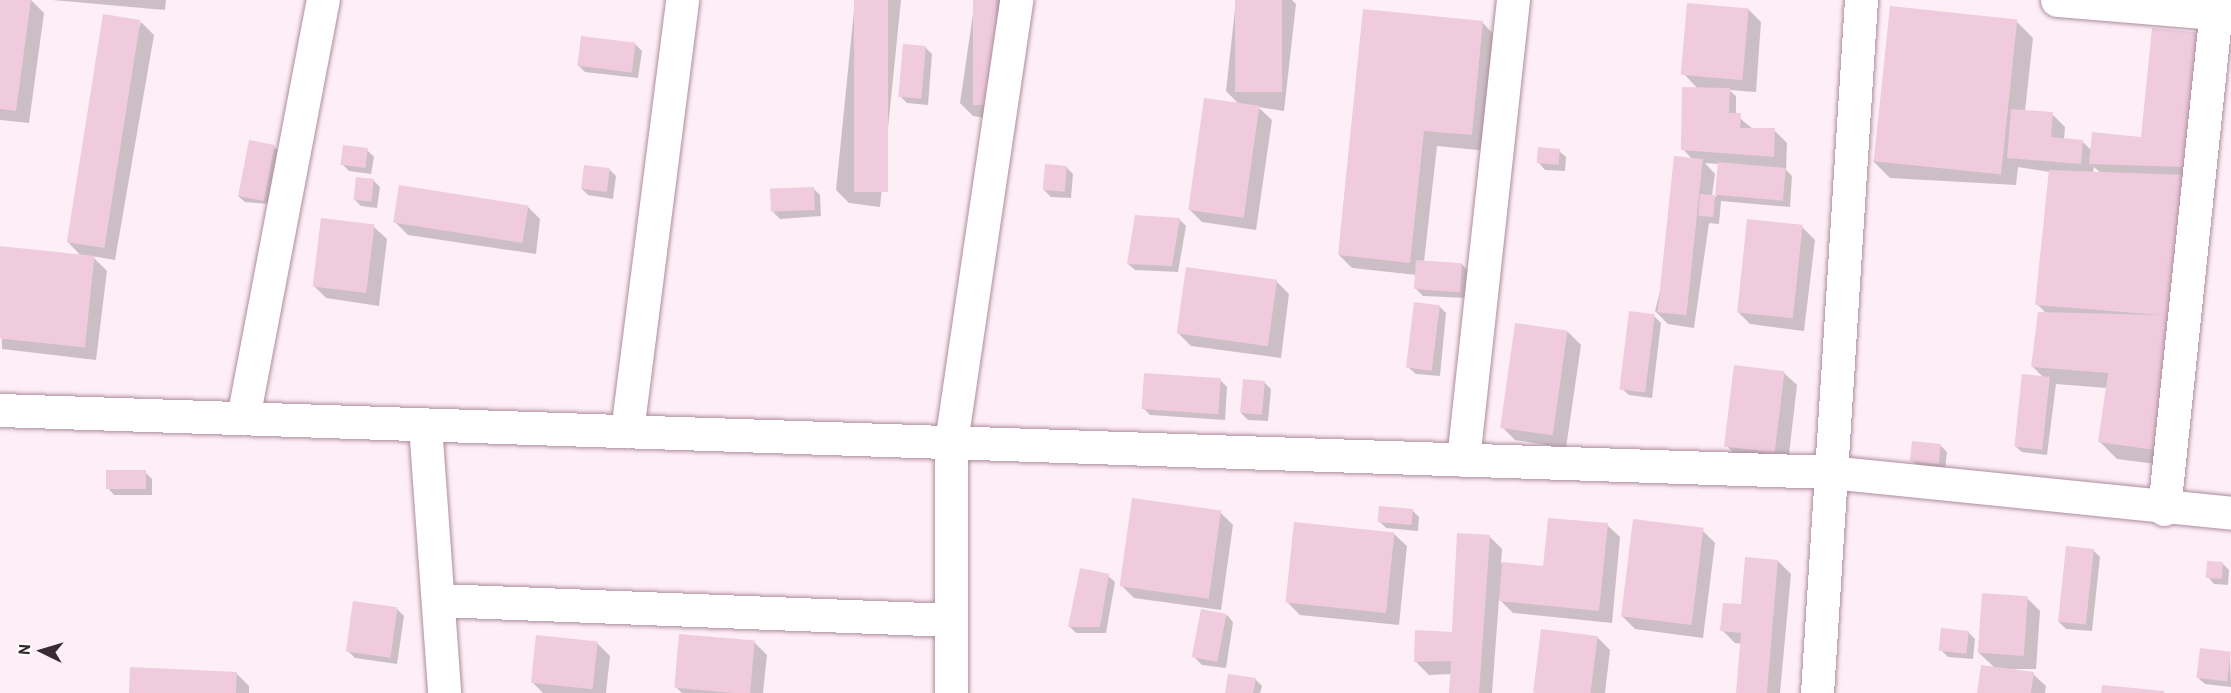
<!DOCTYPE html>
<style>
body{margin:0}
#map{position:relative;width:2231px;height:693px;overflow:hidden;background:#feeff7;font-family:Barlow,sans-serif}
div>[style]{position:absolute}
.shadow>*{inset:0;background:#0003}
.building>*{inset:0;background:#efcbdd;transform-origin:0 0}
.roads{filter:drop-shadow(0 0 2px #ae8c9e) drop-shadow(0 0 2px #ae8c9e)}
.minor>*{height:33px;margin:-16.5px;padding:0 16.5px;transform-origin:16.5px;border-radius:16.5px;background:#fff}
span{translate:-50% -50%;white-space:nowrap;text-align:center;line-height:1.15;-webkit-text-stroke:6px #fff;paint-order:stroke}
.north{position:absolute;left:12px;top:621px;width:60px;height:60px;-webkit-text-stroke:4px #fff;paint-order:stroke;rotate:275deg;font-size:16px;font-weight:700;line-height:24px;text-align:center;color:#392b32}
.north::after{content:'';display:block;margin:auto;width:21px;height:27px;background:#392b32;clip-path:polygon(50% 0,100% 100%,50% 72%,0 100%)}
</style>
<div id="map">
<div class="shadow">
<div style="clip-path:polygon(0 0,31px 0,44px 13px,29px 123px,0 120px)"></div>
<div style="clip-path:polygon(52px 0,166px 0,165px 10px)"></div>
<div style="clip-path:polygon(855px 0,901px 0,880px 207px,849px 203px,836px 190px)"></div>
<div style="clip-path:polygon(975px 0,1010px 0,993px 119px,973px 116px,960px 103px)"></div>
<div style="clip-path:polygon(1236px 0,1292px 0,1296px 4px,1284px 111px,1258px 107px,1272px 120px,1256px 230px,1202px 222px,1189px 209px,1240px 105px,1226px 91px)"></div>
<div style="clip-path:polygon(evenodd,1748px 9px,1761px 22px,1756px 92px,1729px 90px,1736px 96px,1736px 115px,1753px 129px,1774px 130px,1787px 143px,1786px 170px,1792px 176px,1790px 207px,1721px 201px,1719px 224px,1709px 223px,1694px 328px,1668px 324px,1655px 311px,1693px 160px,1683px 149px,1698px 89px,1684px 74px,1748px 9px,1705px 163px,1719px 164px,1716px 197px,1712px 196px,1715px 174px,1705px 163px)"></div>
<div style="clip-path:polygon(evenodd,2016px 21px,2033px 38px,2025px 111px,2052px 114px,2065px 127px,2064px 140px,2082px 141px,2092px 151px,2142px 139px,2202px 34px,2172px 466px,2117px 459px,2100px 442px,2107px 388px,2056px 384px,2047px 455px,2022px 452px,2015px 446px,2044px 378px,2032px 366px,2046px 313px,2037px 304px,2050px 172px,2018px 167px,2016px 185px,1890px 178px,1873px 161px,2016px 21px,2094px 167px,2101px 173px,2093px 173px,2094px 167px)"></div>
<div style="clip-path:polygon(141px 22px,154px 35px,115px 260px,92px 256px,107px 271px,96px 360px,2px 349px,0 247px,82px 257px,67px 241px)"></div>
<div style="clip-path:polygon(1482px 22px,1499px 40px,1488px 151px,1437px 146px,1424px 262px,1462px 264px,1468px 271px,1467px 298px,1423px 296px,1416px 289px,1417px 275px,1352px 268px,1339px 255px)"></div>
<div style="clip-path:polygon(636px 45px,642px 51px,638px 78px,585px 72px,578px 65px)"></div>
<div style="clip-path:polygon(925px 47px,932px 54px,928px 105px,907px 103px,900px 96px)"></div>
<div style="clip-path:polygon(274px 147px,281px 153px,270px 204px,245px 202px,238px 196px)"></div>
<div style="clip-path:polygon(367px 150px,374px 157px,371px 174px,349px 171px,342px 164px)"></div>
<div style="clip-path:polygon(1559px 151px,1566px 157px,1565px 171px,1545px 170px,1539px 163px)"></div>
<div style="clip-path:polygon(1066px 167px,1073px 174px,1071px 198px,1051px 197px,1044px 190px)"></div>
<div style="clip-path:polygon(609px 169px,616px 176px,613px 199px,588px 195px,581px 188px)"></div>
<div style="clip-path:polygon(373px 180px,380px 187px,377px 208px,361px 206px,354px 199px)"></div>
<div style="clip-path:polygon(813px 188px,820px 195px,821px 216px,780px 219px,773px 212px)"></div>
<div style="clip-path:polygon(527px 206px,540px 219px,536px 254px,408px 235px,395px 222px)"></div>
<div style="clip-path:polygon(1179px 219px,1186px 226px,1178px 272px,1135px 270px,1128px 264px)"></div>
<div style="clip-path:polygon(374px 227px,387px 239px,379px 306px,326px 298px,313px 285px)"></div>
<div style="clip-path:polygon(1802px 227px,1815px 240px,1804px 331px,1750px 324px,1737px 311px)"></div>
<div style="clip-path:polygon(1276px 281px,1289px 294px,1281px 358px,1191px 346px,1178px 333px)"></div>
<div style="clip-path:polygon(1439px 306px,1446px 313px,1440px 376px,1416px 374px,1409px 368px)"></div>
<div style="clip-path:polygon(1654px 316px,1661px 323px,1652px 398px,1629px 395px,1622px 389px)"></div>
<div style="clip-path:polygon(1516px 325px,1568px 332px,1581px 345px,1566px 448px,1515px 440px,1502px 427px)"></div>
<div style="clip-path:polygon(1784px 373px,1797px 385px,1788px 463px,1738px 458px,1726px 445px)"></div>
<div style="clip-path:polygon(1220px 380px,1227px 387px,1225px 420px,1150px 415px,1143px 408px)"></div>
<div style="clip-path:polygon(1264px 382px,1271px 389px,1268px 421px,1248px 420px,1241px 413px)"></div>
<div style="clip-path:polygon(1940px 445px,1947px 452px,1945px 469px,1919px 467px,1912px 460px)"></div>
<div style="clip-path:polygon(145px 472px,152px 479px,152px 495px,114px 495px,108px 488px)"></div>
<div style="clip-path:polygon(1412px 510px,1419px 517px,1418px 531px,1386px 528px,1379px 521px)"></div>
<div style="clip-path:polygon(1220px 512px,1233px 525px,1221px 610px,1134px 598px,1121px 585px)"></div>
<div style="clip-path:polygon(1607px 525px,1620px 537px,1612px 623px,1513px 613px,1499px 599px,1492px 693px,1451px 693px,1452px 674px,1429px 675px,1416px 662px,1454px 633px,1489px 536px,1502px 549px,1501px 563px,1544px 568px)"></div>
<div style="clip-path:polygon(1702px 530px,1715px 543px,1703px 638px,1635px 629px,1622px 616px)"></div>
<div style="clip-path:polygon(1394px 534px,1407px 546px,1399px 625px,1300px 615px,1287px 602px)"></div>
<div style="clip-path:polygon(2093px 550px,2100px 557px,2092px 631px,2066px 629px,2059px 622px)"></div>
<div style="clip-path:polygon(1778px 561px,1791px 574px,1780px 693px,1738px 693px,1742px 644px,1735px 643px,1722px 630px)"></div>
<div style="clip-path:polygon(2222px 563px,2229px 570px,2228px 585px,2214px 584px,2208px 577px)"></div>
<div style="clip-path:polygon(1108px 576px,1115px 582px,1106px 633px,1076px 633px,1070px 627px)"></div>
<div style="clip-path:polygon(2027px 598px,2040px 611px,2036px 669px,1996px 669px,2033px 674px,2046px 686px,2045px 693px,1979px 693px,1995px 668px,1979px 653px)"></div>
<div style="clip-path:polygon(397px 609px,404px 616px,397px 664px,355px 658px,348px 651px)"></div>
<div style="clip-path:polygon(1227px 615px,1233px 622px,1226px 668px,1202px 665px,1195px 658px)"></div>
<div style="clip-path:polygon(1968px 632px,1975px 639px,1973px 659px,1948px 657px,1941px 650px)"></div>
<div style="clip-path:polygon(1597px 637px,1610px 650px,1605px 693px,1536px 693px)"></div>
<div style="clip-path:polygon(754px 642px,767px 655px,763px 693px,682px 693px,676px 687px)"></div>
<div style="clip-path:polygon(597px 643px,610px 656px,606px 693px,543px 693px,532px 682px)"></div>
<div style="clip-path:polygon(2230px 654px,2231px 687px,2205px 684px,2198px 678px)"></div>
<div style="clip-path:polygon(236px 673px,249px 686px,249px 693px,131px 693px)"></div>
<div style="clip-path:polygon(1255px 679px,1262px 686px,1260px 693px,1226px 693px)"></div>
</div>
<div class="building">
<div style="clip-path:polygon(0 0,31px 0,16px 111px,0 109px)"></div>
<div style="left:854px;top:0;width:34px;height:192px"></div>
<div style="left:973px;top:0;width:23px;height:105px"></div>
<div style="left:1235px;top:0;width:47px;height:92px"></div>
<div style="left:1687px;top:3px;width:62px;height:72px;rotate:5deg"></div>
<div style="left:1890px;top:6px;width:128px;height:156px;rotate:6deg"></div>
<div style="clip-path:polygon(1363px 9px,1483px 21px,1472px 135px,1424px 131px,1410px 263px,1338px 255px)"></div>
<div style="left:103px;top:14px;width:38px;height:231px;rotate:9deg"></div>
<div style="clip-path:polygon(2152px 28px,2203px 33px,2188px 167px,2089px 164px,2092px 132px,2141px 137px)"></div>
<div style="left:581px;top:36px;width:55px;height:30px;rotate:7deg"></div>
<div style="left:903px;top:44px;width:23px;height:53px;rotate:5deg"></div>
<div style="clip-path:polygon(1682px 87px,1730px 88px,1729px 113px,1741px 113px,1740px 128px,1775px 128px,1774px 157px,1681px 150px)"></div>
<div style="left:1204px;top:98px;width:56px;height:113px;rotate:8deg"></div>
<div style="clip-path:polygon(2011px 109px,2053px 112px,2051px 137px,2083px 140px,2081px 164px,2007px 158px)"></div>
<div style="left:249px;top:140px;width:26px;height:57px;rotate:11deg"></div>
<div style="left:343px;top:145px;width:25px;height:20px;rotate:7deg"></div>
<div style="left:1538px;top:147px;width:22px;height:16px;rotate:5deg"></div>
<div style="left:1674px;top:156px;width:29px;height:157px;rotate:6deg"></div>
<div style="left:1718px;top:162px;width:68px;height:33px;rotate:5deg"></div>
<div style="left:1045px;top:164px;width:22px;height:26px;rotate:5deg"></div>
<div style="left:584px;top:165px;width:26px;height:24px;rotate:7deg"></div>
<div style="clip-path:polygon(2049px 170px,2188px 175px,2155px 450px,2098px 442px,2108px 373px,2031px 367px,2038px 312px,2161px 315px,2035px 305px)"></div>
<div style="left:356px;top:177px;width:18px;height:23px;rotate:6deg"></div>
<div style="left:399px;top:185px;width:131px;height:38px;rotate:9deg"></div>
<div style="left:814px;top:187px;width:23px;height:44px;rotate:88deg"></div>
<div style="left:1700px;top:194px;width:15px;height:22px;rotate:4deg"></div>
<div style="clip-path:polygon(1135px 215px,1180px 218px,1172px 266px,1127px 264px)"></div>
<div style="left:321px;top:218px;width:54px;height:69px;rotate:7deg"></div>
<div style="left:1747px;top:219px;width:56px;height:94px;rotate:6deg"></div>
<div style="left:0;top:246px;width:95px;height:92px;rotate:6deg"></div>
<div style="left:1416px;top:260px;width:46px;height:29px;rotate:4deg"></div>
<div style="left:1186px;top:267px;width:92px;height:67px;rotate:8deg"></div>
<div style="left:1414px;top:302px;width:26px;height:66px;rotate:7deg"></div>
<div style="left:1629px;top:311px;width:26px;height:79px;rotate:7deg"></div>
<div style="left:1515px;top:323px;width:53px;height:106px;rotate:8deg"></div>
<div style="left:1734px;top:365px;width:51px;height:82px;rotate:7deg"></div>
<div style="left:1144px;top:373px;width:77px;height:36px;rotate:4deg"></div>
<div style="left:2022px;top:374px;width:28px;height:73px;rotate:6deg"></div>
<div style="left:1243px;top:379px;width:22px;height:34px;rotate:5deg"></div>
<div style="left:1912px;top:441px;width:29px;height:20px;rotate:6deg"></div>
<div style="left:146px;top:470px;width:19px;height:40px;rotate:90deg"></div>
<div style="left:1132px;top:498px;width:90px;height:89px;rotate:8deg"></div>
<div style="left:1379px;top:506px;width:34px;height:16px;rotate:5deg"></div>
<div style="clip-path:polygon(1548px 518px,1608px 523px,1599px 611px,1499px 601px,1502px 562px,1543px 566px)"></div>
<div style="left:1633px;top:519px;width:71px;height:98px;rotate:7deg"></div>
<div style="left:1294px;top:522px;width:101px;height:81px;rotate:6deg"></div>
<div style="clip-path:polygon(1457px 533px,1490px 535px,1479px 693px,1449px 693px,1451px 661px,1414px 662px,1415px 630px,1452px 632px)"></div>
<div style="left:2066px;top:546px;width:28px;height:76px;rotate:6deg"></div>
<div style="clip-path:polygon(1745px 557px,1778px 560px,1767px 693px,1736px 693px,1741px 633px,1720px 631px,1723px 603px,1741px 604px)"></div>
<div style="left:2207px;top:561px;width:16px;height:17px;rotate:4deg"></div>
<div style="clip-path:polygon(1080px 568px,1109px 574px,1100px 627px,1068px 627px)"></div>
<div style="left:1982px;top:593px;width:46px;height:60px;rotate:4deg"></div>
<div style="left:353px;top:601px;width:45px;height:51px;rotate:8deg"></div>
<div style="left:1201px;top:609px;width:26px;height:49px;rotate:11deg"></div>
<div style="left:1941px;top:628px;width:28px;height:23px;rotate:6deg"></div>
<div style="left:1541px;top:629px;width:57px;height:64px;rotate:7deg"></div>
<div style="left:679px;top:634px;width:76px;height:54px;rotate:5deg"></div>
<div style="left:536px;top:635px;width:62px;height:48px;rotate:6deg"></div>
<div style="left:2200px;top:648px;width:31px;height:30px;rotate:7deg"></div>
<div style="clip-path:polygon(1981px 665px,2034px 672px,2031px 693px,1977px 693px)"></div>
<div style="clip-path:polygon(130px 667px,237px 672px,236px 693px,129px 693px)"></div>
<div style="clip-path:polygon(1228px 674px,1256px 678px,1253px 693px,1225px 693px)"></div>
<div style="clip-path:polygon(2102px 685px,2164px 691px,2164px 693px,2101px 693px)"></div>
</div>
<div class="roads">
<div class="minor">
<div style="left:2057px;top:0;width:160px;rotate:4.7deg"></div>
<div style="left:0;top:410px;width:1831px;rotate:1.94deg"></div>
<div style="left:1830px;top:472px;width:403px;rotate:5.8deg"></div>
<div style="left:243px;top:418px;width:426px;rotate:-79.2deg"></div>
<div style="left:425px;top:425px;width:269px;rotate:85.9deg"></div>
<div style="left:627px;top:431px;width:434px;rotate:-82.7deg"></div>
<div style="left:1463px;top:460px;width:463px;rotate:-83.8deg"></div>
<div style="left:2164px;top:509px;width:512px;rotate:-84.06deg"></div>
<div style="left:438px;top:600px;width:513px;rotate:2.23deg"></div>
<div style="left:951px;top:693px;width:251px;rotate:-90deg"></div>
<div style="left:951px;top:442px;width:447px;rotate:-81.6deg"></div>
<div style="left:1817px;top:693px;width:694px;rotate:-86.37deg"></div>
</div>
</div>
<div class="north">N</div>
</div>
